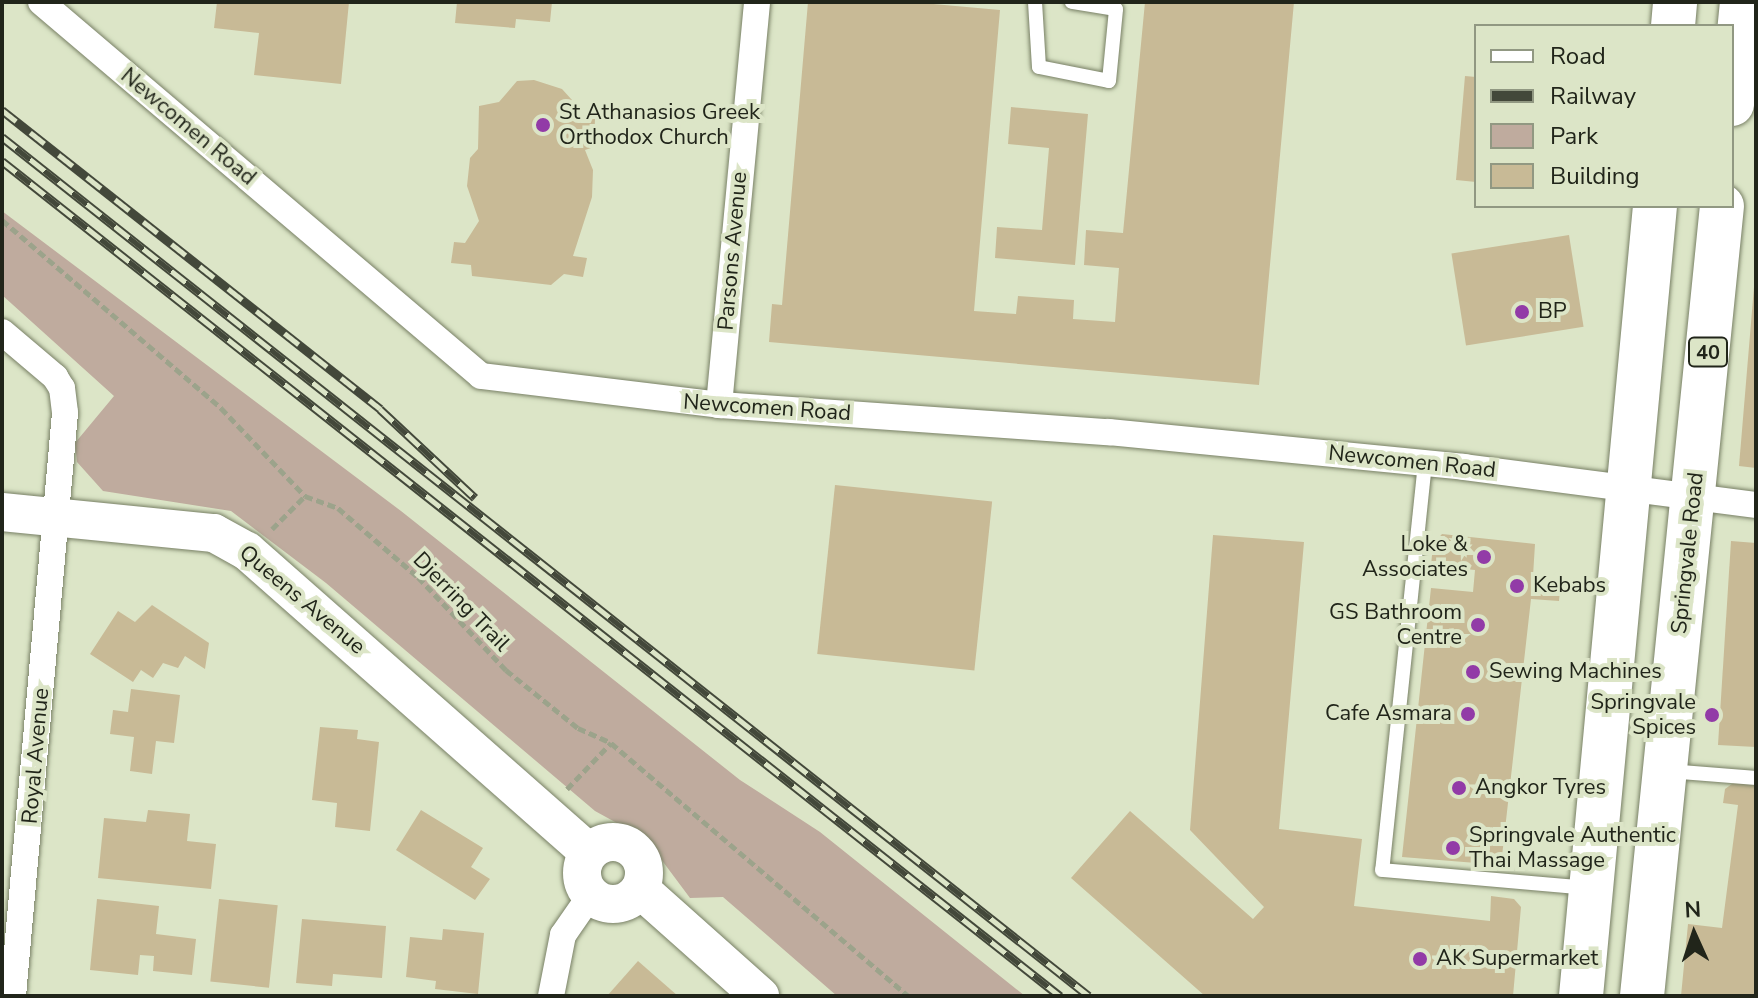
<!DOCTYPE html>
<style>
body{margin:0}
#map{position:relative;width:1758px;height:998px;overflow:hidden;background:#dce5c7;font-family:"Nunito Sans",sans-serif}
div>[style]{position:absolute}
.green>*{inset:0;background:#bfab9e}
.building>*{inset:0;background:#c8ba96;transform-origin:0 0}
.path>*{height:5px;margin-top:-2.5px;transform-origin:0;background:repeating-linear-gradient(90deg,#9ca38b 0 8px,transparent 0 12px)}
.roads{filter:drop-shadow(0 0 2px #788065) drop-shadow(0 0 2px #788065)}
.lane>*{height:14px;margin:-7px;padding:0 7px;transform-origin:7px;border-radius:7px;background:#fff}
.street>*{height:26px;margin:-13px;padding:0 13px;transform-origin:13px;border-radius:13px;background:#fff}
.secondary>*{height:38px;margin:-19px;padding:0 19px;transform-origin:19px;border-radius:19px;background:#fff}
.secondary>.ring{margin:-19px;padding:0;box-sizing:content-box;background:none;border:38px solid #fff;border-radius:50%}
.highway>*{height:44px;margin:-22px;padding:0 22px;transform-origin:22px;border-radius:22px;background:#fff}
.rail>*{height:9px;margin-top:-4.5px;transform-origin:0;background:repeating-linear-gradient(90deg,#dce5c7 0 18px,#43483a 0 36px);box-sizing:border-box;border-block:2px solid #43483a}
.dots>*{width:22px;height:22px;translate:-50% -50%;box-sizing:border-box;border:4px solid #dce5c7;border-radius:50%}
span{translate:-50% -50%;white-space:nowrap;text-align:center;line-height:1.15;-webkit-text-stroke:8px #dce5c7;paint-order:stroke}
.shield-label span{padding:2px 6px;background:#dce5c7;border:2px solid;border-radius:6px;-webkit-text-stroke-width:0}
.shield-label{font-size:20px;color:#21251a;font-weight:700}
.poi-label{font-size:22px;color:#21251a}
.left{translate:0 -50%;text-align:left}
.right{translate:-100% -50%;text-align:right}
.street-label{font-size:22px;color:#21251a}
.frame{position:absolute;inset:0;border:4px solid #21251a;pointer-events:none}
.legend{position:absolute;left:1474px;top:24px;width:260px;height:184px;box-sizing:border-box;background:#dce5c7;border:2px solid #919882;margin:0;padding:10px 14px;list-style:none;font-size:24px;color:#21251a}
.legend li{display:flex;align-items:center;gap:16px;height:40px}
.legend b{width:40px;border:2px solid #919882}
.north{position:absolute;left:1654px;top:894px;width:80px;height:80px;-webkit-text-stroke:6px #dce5c7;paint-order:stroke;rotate:357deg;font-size:22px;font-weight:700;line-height:32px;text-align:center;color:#21251a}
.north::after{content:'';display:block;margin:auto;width:28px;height:36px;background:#21251a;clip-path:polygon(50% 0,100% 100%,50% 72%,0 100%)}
</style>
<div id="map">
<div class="green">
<div style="clip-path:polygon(2px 211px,401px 511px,740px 780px,820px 832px,1025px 996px,837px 996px,723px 897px,690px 898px,646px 839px,595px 811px,326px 583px,231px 511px,103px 491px,77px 462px,75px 443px,114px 396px,2px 295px)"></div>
</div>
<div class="building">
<div style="clip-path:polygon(217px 2px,349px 2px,341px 84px,254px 75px,259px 33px,214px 28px)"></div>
<div style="clip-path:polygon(457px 2px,552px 2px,550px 22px,516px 19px,515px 28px,455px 23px)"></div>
<div style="clip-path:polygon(808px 2px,911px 2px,1000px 10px,974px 311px,1016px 314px,1018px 296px,1074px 300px,1073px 319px,1115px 322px,1119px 268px,1084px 265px,1086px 230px,1123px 233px,1145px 2px,1294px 2px,1259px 385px,769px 342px,772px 304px,782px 305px)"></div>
<div style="clip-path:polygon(1465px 76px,1476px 77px,1476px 182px,1456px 180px)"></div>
<div style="clip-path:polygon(534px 80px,562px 89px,572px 100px,572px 112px,595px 119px,594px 147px,585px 150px,593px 170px,592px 197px,573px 256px,587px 258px,583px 277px,564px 274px,551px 285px,472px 276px,471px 265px,451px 263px,454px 242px,465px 243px,479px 221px,467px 186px,470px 158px,478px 149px,479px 106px,499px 102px,517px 81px)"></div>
<div style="clip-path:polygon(1011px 107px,1088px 114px,1075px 265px,995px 258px,997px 227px,1042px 230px,1049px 148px,1008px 144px)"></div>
<div style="left:1569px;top:235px;width:93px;height:119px;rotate:81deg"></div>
<div style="clip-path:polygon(1754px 287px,1756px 287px,1756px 468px,1739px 466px)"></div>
<div style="left:835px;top:485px;width:158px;height:170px;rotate:6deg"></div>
<div style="clip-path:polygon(1442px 534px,1535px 544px,1533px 576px,1561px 579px,1559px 601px,1531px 599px,1501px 865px,1402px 857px,1431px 588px,1473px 592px,1475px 570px,1431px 566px,1433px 544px)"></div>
<div style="clip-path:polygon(1213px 535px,1304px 542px,1279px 829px,1362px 839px,1354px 906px,1490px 921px,1491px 896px,1514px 899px,1521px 907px,1513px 996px,1205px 996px,1071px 878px,1130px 811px,1253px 919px,1264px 907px,1190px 830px)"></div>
<div style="clip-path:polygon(1731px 541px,1756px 543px,1756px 747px,1718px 745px)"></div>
<div style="clip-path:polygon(152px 605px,209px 643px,205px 669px,185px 656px,178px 668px,163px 663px,153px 678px,141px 670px,133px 682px,90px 654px,118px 611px,135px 622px)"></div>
<div style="clip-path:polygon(131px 689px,180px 695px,174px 743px,156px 741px,152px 774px,130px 771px,134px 737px,110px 734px,113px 710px,128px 712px)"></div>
<div style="clip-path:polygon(320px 727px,358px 730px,357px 739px,379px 742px,370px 831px,335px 827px,337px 803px,312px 800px)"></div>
<div style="clip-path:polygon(1736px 781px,1756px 783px,1756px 996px,1681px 996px,1688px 924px,1722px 928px,1738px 805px,1723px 803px,1725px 789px)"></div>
<div style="clip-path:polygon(148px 810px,190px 814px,187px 841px,216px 844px,211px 889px,98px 878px,104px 818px,146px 822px)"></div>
<div style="clip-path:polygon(421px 810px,483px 848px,471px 867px,490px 879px,475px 900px,396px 850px)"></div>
<div style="clip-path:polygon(97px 899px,159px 906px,156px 934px,196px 939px,192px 975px,153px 971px,154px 956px,140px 955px,138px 975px,90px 970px)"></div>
<div style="left:219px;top:899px;width:59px;height:83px;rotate:6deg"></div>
<div style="clip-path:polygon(302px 919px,386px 926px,382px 978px,333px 974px,332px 986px,296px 983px)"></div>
<div style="clip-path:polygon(443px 929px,484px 933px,478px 994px,435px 989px,436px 981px,406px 977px,410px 937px,442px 940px)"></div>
<div style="clip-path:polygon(638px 961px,678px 996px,607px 996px)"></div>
</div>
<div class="path">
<div style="left:2px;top:220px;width:289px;rotate:40.6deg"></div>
<div style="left:221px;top:408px;width:122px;rotate:46.3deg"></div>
<div style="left:305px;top:496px;width:35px;rotate:20deg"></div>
<div style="left:338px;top:508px;width:106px;rotate:40.8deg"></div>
<div style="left:418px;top:577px;width:128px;rotate:46.6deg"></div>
<div style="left:506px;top:670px;width:92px;rotate:38.9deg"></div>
<div style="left:578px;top:728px;width:36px;rotate:24deg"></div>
<div style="left:611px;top:743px;width:390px;rotate:40.4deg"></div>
<div style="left:272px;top:529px;width:47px;rotate:-45deg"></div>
<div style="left:567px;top:789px;width:64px;rotate:-46.3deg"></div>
</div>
<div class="roads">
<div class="lane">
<div style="left:1035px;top:2px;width:65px;rotate:86.5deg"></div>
<div style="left:1039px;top:67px;width:71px;rotate:11.3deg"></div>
<div style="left:1109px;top:81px;width:72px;rotate:-84.4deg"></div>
<div style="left:1116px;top:9px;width:45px;rotate:-171deg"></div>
<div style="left:1425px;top:463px;width:409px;rotate:96deg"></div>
<div style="left:1382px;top:870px;width:206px;rotate:5deg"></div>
<div style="left:1669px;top:771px;width:87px;rotate:4.6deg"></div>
</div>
<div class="street">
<div style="left:41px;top:2px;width:577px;rotate:40.36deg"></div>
<div style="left:481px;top:376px;width:240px;rotate:6.9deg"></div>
<div style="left:719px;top:405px;width:391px;rotate:4deg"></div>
<div style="left:1109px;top:432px;width:357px;rotate:5.6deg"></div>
<div style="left:1464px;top:467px;width:294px;rotate:7.4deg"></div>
<div style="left:2px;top:332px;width:70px;rotate:40.3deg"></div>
<div style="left:55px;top:377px;width:13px;rotate:58deg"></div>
<div style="left:62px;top:388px;width:25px;rotate:83deg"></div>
<div style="left:65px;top:413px;width:585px;rotate:95.1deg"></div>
<div style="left:719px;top:405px;width:405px;rotate:-84.6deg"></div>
<div style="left:551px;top:996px;width:62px;rotate:-78.9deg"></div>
<div style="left:563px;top:935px;width:47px;rotate:-55.3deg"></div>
</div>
<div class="secondary">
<div style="left:2px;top:512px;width:213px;rotate:5.7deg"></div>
<div style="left:214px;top:533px;width:38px;rotate:29deg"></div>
<div style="left:247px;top:551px;width:456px;rotate:41.4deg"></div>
<div class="ring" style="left:582px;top:842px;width:24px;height:24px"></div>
<div style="left:640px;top:889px;width:161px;rotate:41.7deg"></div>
</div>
<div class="highway">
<div style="left:1673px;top:26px;width:24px;rotate:-85deg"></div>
<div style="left:1732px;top:104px;width:102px;rotate:-84.4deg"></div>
<div style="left:1581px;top:996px;width:793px;rotate:-84.65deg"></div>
<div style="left:1642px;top:996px;width:794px;rotate:-84.22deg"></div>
</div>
</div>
<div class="rail">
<div style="left:2px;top:110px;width:482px;rotate:38.3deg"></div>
<div style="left:380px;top:409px;width:130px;rotate:43.1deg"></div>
<div style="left:2px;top:137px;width:1385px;rotate:38.32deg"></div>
<div style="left:2px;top:161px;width:1348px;rotate:38.28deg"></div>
</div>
<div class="dots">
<div style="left:543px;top:125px;background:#923ba7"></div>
<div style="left:1522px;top:312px;background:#923ba7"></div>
<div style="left:1484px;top:557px;background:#923ba7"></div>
<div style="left:1517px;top:586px;background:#923ba7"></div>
<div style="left:1478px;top:625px;background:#923ba7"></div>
<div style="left:1473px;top:672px;background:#923ba7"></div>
<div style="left:1468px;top:714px;background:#923ba7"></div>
<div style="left:1712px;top:715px;background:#923ba7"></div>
<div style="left:1459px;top:788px;background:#923ba7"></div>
<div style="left:1453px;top:848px;background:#923ba7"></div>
<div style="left:1420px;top:959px;background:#923ba7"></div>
</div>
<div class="shield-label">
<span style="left:1708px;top:352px">40</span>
</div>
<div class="poi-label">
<span class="left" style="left:559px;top:125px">St Athanasios Greek<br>Orthodox Church</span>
<span class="left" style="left:1538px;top:312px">BP</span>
<span class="right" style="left:1468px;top:557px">Loke &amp;<br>Associates</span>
<span class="left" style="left:1533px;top:586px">Kebabs</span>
<span class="right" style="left:1462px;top:625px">GS Bathroom<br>Centre</span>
<span class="left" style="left:1489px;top:672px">Sewing Machines</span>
<span class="right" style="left:1696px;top:715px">Springvale<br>Spices</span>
<span class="right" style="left:1452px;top:714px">Cafe Asmara</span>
<span class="left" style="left:1475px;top:788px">Angkor Tyres</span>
<span class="left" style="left:1469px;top:848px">Springvale Authentic<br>Thai Massage</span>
<span class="left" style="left:1436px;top:959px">AK Supermarket</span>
</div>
<div class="street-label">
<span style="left:188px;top:127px;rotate:40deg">Newcomen Road</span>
<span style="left:733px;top:251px;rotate:-85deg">Parsons Avenue</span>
<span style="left:767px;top:408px;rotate:4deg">Newcomen Road</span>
<span style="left:1412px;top:462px;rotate:6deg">Newcomen Road</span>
<span style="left:1688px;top:553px;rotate:-84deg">Springvale Road</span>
<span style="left:302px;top:600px;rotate:40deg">Queens Avenue</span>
<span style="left:461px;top:602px;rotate:46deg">Djerring Trail</span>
<span style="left:36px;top:756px;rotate:-85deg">Royal Avenue</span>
</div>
<div class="frame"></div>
<ul class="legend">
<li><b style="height:10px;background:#fff"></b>Road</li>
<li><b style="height:10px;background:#43483a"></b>Railway</li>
<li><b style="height:22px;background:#bfab9e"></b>Park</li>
<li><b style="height:22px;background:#c8ba96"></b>Building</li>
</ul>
<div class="north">N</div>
</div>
